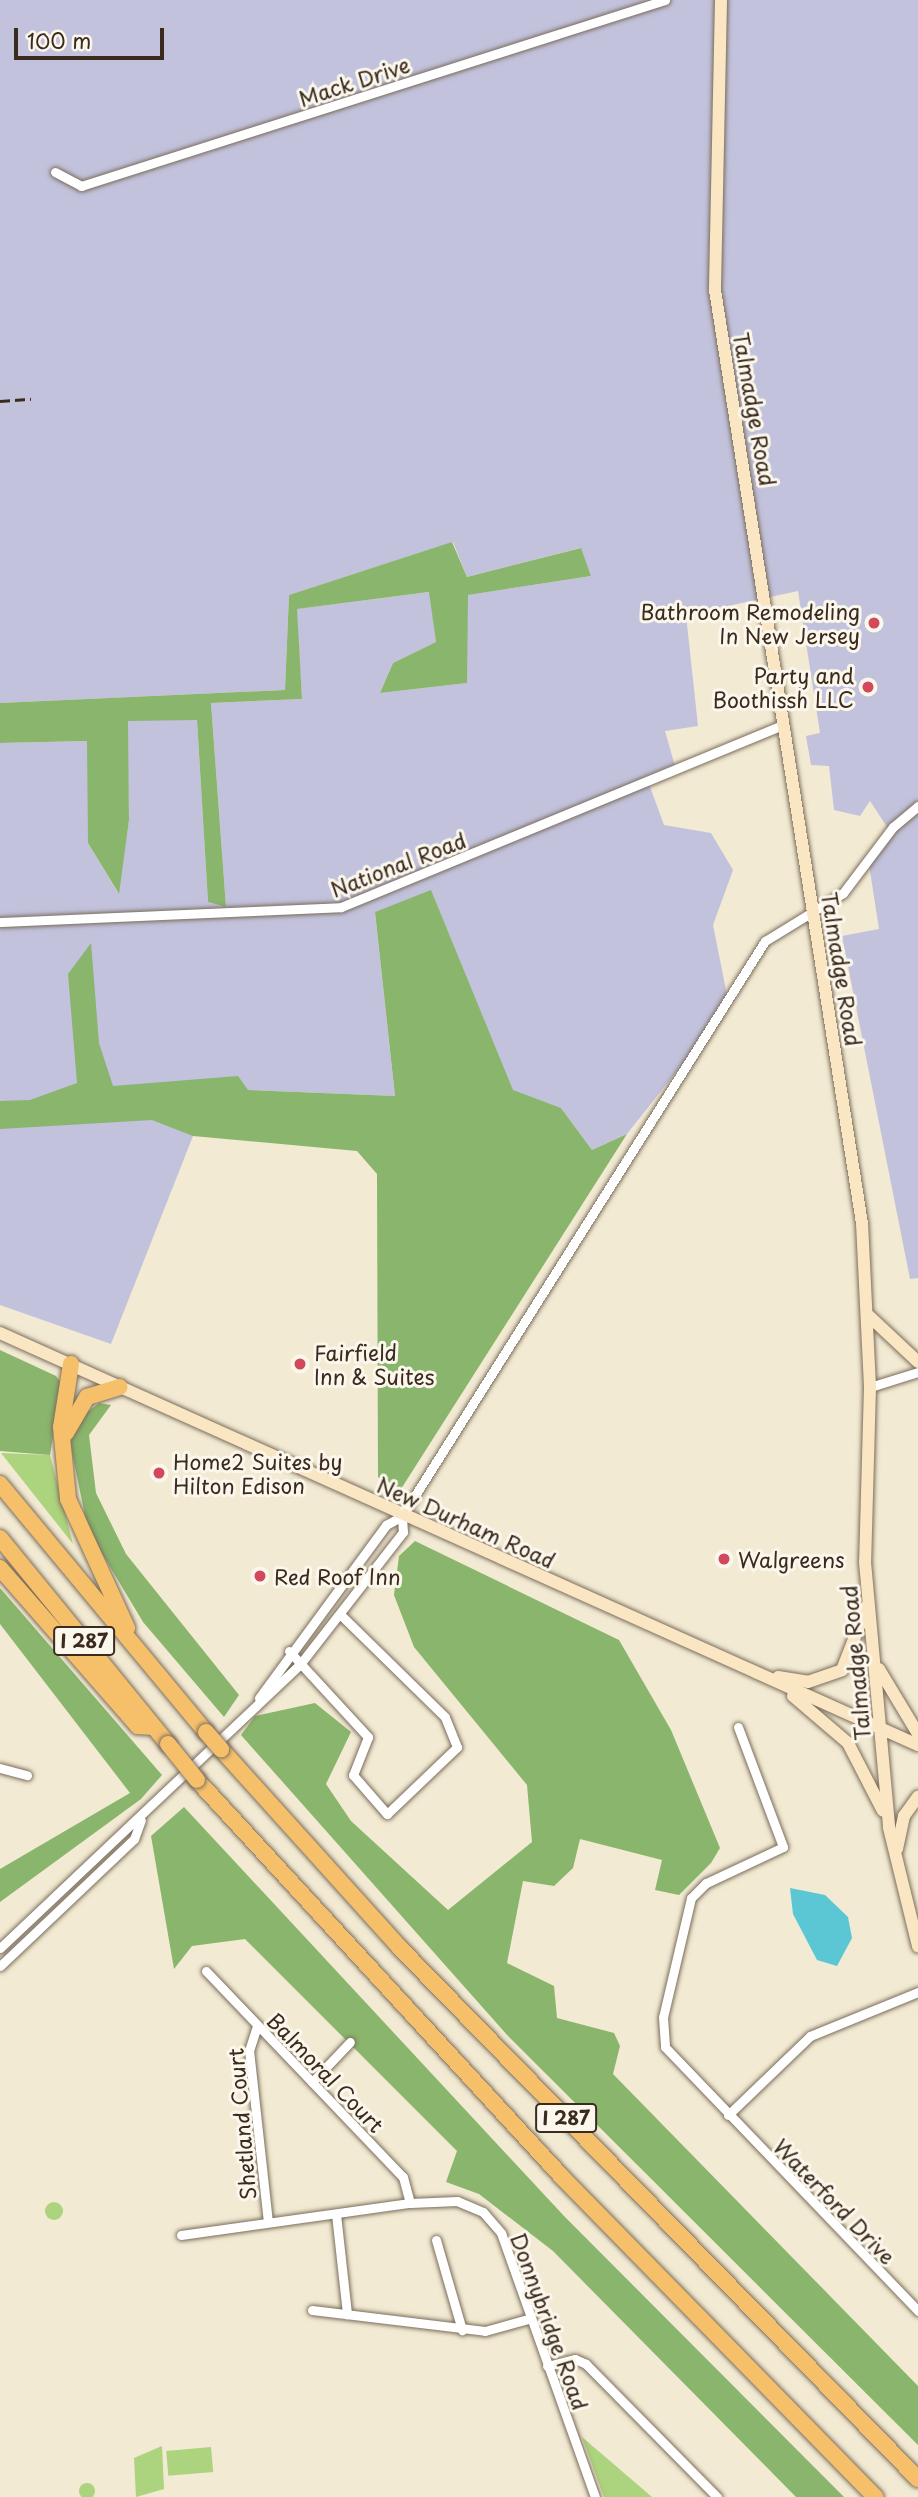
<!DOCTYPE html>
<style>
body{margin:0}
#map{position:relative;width:918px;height:2497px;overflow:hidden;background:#f2ead2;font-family:"Playpen Sans",sans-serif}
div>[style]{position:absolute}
.industrial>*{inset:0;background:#c2c2dc}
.green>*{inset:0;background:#acd37d;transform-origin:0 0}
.round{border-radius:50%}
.forest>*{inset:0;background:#89b56c}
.water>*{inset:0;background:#5bc7d4}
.roads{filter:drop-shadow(0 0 2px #7b6d5d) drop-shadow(0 0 2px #7b6d5d)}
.street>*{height:9px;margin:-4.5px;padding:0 4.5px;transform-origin:4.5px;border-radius:4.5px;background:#fff}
.secondary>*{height:12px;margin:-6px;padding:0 6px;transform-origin:6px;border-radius:6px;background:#fbe6c4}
.highway>*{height:16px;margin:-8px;padding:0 8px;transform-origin:8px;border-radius:8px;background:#f6c06b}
.rail>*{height:2.5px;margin-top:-1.25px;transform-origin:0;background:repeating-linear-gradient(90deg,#3b2a1e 0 10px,transparent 0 15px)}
.bridges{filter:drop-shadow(0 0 2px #7b6d5d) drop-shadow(0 0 2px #7b6d5d)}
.highway-bridge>*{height:16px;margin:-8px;padding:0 8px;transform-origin:8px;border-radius:8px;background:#f6c06b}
.dots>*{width:19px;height:19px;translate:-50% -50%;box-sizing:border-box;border:4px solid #fbf7ec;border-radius:50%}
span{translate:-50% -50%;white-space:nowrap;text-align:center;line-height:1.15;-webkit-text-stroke:6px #fbf7ec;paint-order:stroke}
.shield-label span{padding:2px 5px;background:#fbf7ec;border:2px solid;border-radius:5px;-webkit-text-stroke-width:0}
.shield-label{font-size:19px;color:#3b2a1e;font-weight:700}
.street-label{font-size:21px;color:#3b2a1e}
.poi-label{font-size:21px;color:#3b2a1e}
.right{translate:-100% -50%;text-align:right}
.left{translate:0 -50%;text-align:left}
.scale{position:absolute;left:14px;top:28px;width:150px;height:32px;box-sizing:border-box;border:4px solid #3b2a1e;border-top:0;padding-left:9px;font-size:21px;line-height:24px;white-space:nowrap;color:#3b2a1e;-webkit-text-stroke:5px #fbf7ec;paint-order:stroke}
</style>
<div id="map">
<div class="industrial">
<div style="clip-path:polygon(0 0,918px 0,918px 1278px,910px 1279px,842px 936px,879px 929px,868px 858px,889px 830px,870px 801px,860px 816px,834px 810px,829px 766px,811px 765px,806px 736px,820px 733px,798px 591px,686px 615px,698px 726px,665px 731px,677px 773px,649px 784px,664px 825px,711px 833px,733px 870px,713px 925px,729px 1005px,627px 1134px,592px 1150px,561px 1108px,513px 1091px,431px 891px,375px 913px,395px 1096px,248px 1090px,193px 1136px,111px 1344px,0 1305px,0 743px,88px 741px,88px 843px,118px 893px,129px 820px,127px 720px,197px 720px,208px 902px,226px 907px,211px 703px,302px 699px,296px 609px,430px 592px,436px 642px,393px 663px,380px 693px,467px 683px,467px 595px,591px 576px,580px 548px,467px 577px,453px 542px,289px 595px,285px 690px,0 703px)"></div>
</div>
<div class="green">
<div style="clip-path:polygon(1px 1453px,50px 1455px,73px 1544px)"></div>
<div class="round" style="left:45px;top:2202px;width:18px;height:18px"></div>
<div style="clip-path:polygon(582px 2437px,652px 2497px,604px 2497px)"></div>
<div style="clip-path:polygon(162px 2446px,164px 2489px,136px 2497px,134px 2458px)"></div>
<div style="left:211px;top:2447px;width:25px;height:45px;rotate:85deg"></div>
<div class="round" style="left:79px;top:2483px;width:16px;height:16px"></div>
</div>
<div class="forest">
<div style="clip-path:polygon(452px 542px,467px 577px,581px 548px,591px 576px,468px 595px,467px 683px,380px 693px,393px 663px,436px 642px,429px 592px,297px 609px,302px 699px,211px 703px,226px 907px,208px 902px,197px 720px,128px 721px,129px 820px,119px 894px,88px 843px,87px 741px,0 743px,0 703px,285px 690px,289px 595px)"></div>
<div style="clip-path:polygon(431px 890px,513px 1090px,561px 1108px,592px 1150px,627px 1134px,401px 1489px,378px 1477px,377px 1174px,357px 1151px,193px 1136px,152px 1120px,0 1129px,0 1101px,30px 1100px,77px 1083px,68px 974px,91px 943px,99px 1043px,113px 1086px,238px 1076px,248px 1090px,395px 1096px,375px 912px)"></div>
<div style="clip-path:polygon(0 1350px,56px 1376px,62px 1384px,50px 1455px,0 1451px)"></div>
<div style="clip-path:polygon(99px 1403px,111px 1405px,89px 1435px,96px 1493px,126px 1554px,239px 1695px,224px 1717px,143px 1622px,88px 1530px,70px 1443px,82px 1416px)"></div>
<div style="clip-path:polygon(415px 1541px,619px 1640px,671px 1730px,720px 1848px,711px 1863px,679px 1895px,655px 1890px,662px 1860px,580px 1839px,573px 1868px,554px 1886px,523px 1881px,507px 1963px,554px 1986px,557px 2018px,614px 2033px,620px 2046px,613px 2074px,918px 2386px,918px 2445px,508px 2036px,241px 1735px,255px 1716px,315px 1703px,351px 1732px,326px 1784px,351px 1821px,448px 1910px,532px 1842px,527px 1785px,414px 1647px,394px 1595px,399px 1556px)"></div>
<div style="clip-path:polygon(0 1588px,162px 1775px,141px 1799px,0 1902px,0 1869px,130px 1793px,0 1624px)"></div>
<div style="clip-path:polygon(184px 1807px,564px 2216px,844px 2497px,796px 2497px,553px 2251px,479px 2194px,446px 2182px,457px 2151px,245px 1939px,192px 1946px,174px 1969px,151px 1836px)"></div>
</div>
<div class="water">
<div style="clip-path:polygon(790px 1888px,825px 1895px,848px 1917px,852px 1938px,837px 1966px,817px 1960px,793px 1914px)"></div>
</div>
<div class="roads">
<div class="street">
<div style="left:55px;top:172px;width:30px;rotate:28deg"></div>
<div style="left:81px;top:186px;width:613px;rotate:-17.67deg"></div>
<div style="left:0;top:922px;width:341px;rotate:-2.5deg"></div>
<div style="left:341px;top:907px;width:479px;rotate:-22.4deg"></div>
<div style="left:870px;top:1387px;width:50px;rotate:-17.4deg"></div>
<div style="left:402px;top:1516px;width:680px;rotate:-57.74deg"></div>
<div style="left:765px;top:941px;width:92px;rotate:-31.6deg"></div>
<div style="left:843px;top:893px;width:83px;rotate:-52.9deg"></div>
<div style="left:893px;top:827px;width:33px;rotate:-40deg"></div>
<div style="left:289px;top:1651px;width:117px;rotate:47.4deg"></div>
<div style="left:368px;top:1737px;width:41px;rotate:111.5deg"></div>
<div style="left:353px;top:1775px;width:52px;rotate:48.9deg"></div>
<div style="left:387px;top:1814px;width:97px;rotate:-43.7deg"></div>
<div style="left:457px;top:1747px;width:32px;rotate:-112deg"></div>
<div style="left:445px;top:1717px;width:144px;rotate:-135.6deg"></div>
<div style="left:259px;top:1698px;width:215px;rotate:-53.7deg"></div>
<div style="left:386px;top:1525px;width:18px;rotate:-29deg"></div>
<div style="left:738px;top:1727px;width:128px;rotate:69.4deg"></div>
<div style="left:783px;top:1847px;width:85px;rotate:154.9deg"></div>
<div style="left:706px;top:1883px;width:21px;rotate:135deg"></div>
<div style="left:691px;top:1898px;width:122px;rotate:103.2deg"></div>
<div style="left:663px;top:2017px;width:30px;rotate:86deg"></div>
<div style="left:665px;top:2047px;width:366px;rotate:46.2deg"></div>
<div style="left:0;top:1768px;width:28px;rotate:15deg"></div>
<div style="left:0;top:1948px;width:415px;rotate:-43.4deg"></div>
<div style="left:301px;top:1663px;width:166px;rotate:-52.1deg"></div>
<div style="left:403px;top:1532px;width:16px;rotate:-94deg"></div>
<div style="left:0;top:1966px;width:185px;rotate:-43.5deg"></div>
<div style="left:134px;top:1839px;width:20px;rotate:-70deg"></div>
<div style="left:206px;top:1971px;width:285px;rotate:46.3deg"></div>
<div style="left:403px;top:2177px;width:27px;rotate:75deg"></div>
<div style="left:257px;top:2026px;width:25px;rotate:108deg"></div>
<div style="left:249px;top:2050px;width:173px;rotate:83.7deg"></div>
<div style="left:312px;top:2082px;width:55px;rotate:-46.5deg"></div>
<div style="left:728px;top:2115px;width:114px;rotate:-43.9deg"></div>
<div style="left:810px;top:2036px;width:117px;rotate:-22.2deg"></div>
<div style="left:336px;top:2214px;width:101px;rotate:83.7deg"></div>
<div style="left:181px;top:2235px;width:231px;rotate:-8deg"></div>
<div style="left:410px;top:2203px;width:47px;rotate:-2.4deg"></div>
<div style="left:457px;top:2201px;width:28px;rotate:23deg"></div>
<div style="left:483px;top:2212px;width:28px;rotate:49deg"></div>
<div style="left:501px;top:2233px;width:280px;rotate:70.4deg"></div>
<div style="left:436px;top:2240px;width:94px;rotate:73.9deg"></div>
<div style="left:312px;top:2310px;width:174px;rotate:6.9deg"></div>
<div style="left:485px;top:2331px;width:45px;rotate:-15.6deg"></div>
<div style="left:547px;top:2366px;width:29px;rotate:-14deg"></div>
<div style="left:575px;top:2359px;width:12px;rotate:24deg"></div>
<div style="left:586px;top:2364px;width:187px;rotate:45.4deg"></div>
</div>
<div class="secondary">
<div style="left:721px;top:0;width:290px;rotate:91.2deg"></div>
<div style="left:715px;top:290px;width:945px;rotate:81.05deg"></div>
<div style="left:862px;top:1223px;width:164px;rotate:87.2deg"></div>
<div style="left:870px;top:1387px;width:175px;rotate:91.6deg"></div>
<div style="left:865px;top:1562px;width:267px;rotate:84.8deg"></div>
<div style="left:889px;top:1828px;width:122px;rotate:76.2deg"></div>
<div style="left:869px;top:1316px;width:67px;rotate:43.2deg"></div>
<div style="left:0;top:1333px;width:1006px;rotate:24.17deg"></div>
<div style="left:879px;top:1669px;width:76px;rotate:59deg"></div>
<div style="left:778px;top:1677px;width:30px;rotate:9deg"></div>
<div style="left:808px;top:1682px;width:36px;rotate:-19deg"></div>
<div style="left:842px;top:1670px;width:69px;rotate:-68.7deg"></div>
<div style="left:793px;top:1696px;width:72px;rotate:40.5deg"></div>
<div style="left:848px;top:1743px;width:76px;rotate:62.8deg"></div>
<div style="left:897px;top:1849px;width:34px;rotate:-78deg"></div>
<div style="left:904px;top:1816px;width:24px;rotate:-54deg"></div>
</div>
<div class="highway">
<div style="left:71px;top:1364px;width:64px;rotate:99deg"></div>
<div style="left:61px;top:1427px;width:72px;rotate:84.4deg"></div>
<div style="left:68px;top:1499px;width:142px;rotate:65.4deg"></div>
<div style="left:66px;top:1433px;width:42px;rotate:-59.7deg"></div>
<div style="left:87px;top:1397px;width:34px;rotate:-17deg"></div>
<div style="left:0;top:1484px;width:322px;rotate:50.3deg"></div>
<div style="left:0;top:1538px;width:266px;rotate:50.8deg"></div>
<div style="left:0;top:1568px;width:210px;rotate:48.9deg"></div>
<div style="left:138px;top:1726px;width:16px;rotate:4deg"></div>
<div style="left:221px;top:1749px;width:268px;rotate:48deg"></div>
<div style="left:400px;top:1948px;width:742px;rotate:45.71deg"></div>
<div style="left:197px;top:1780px;width:539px;rotate:47.4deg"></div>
<div style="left:562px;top:2177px;width:448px;rotate:45.6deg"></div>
</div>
</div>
<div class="rail">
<div style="left:0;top:401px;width:31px;rotate:-4deg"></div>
</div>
<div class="bridges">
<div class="highway-bridge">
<div style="left:206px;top:1732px;width:23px;rotate:49deg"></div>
<div style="left:168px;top:1744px;width:46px;rotate:51.1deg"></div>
</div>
</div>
<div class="dots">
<div style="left:874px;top:623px;background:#d1495b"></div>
<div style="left:868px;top:687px;background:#d1495b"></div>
<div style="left:300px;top:1364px;background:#d1495b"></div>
<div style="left:159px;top:1473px;background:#d1495b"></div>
<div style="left:724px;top:1559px;background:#d1495b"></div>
<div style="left:260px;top:1576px;background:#d1495b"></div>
</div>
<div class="shield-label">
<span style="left:84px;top:1641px">I 287</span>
<span style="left:566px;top:2118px">I 287</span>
</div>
<div class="street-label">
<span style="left:354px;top:81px;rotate:-18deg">Mack Drive</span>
<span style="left:755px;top:409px;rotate:80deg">Talmadge Road</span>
<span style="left:398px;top:864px;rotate:-21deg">National Road</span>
<span style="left:842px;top:969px;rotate:81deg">Talmadge Road</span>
<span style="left:466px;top:1522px;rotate:24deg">New Durham Road</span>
<span style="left:855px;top:1663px;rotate:-95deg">Talmadge Road</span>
<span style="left:326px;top:2072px;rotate:46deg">Balmoral Court</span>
<span style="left:241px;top:2124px;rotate:-95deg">Shetland Court</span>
<span style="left:835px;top:2201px;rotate:46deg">Waterford Drive</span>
<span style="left:550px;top:2321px;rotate:70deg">Donnybridge Road</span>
</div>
<div class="poi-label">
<span class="right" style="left:860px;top:623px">Bathroom Remodeling<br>In New Jersey</span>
<span class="right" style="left:854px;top:687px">Party and<br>Boothissh LLC</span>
<span class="left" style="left:314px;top:1364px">Fairfield<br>Inn &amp; Suites</span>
<span class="left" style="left:173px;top:1473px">Home2 Suites by<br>Hilton Edison</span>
<span class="left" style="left:738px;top:1559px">Walgreens</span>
<span class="left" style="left:274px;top:1576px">Red Roof Inn</span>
</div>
<div class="scale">100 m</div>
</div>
